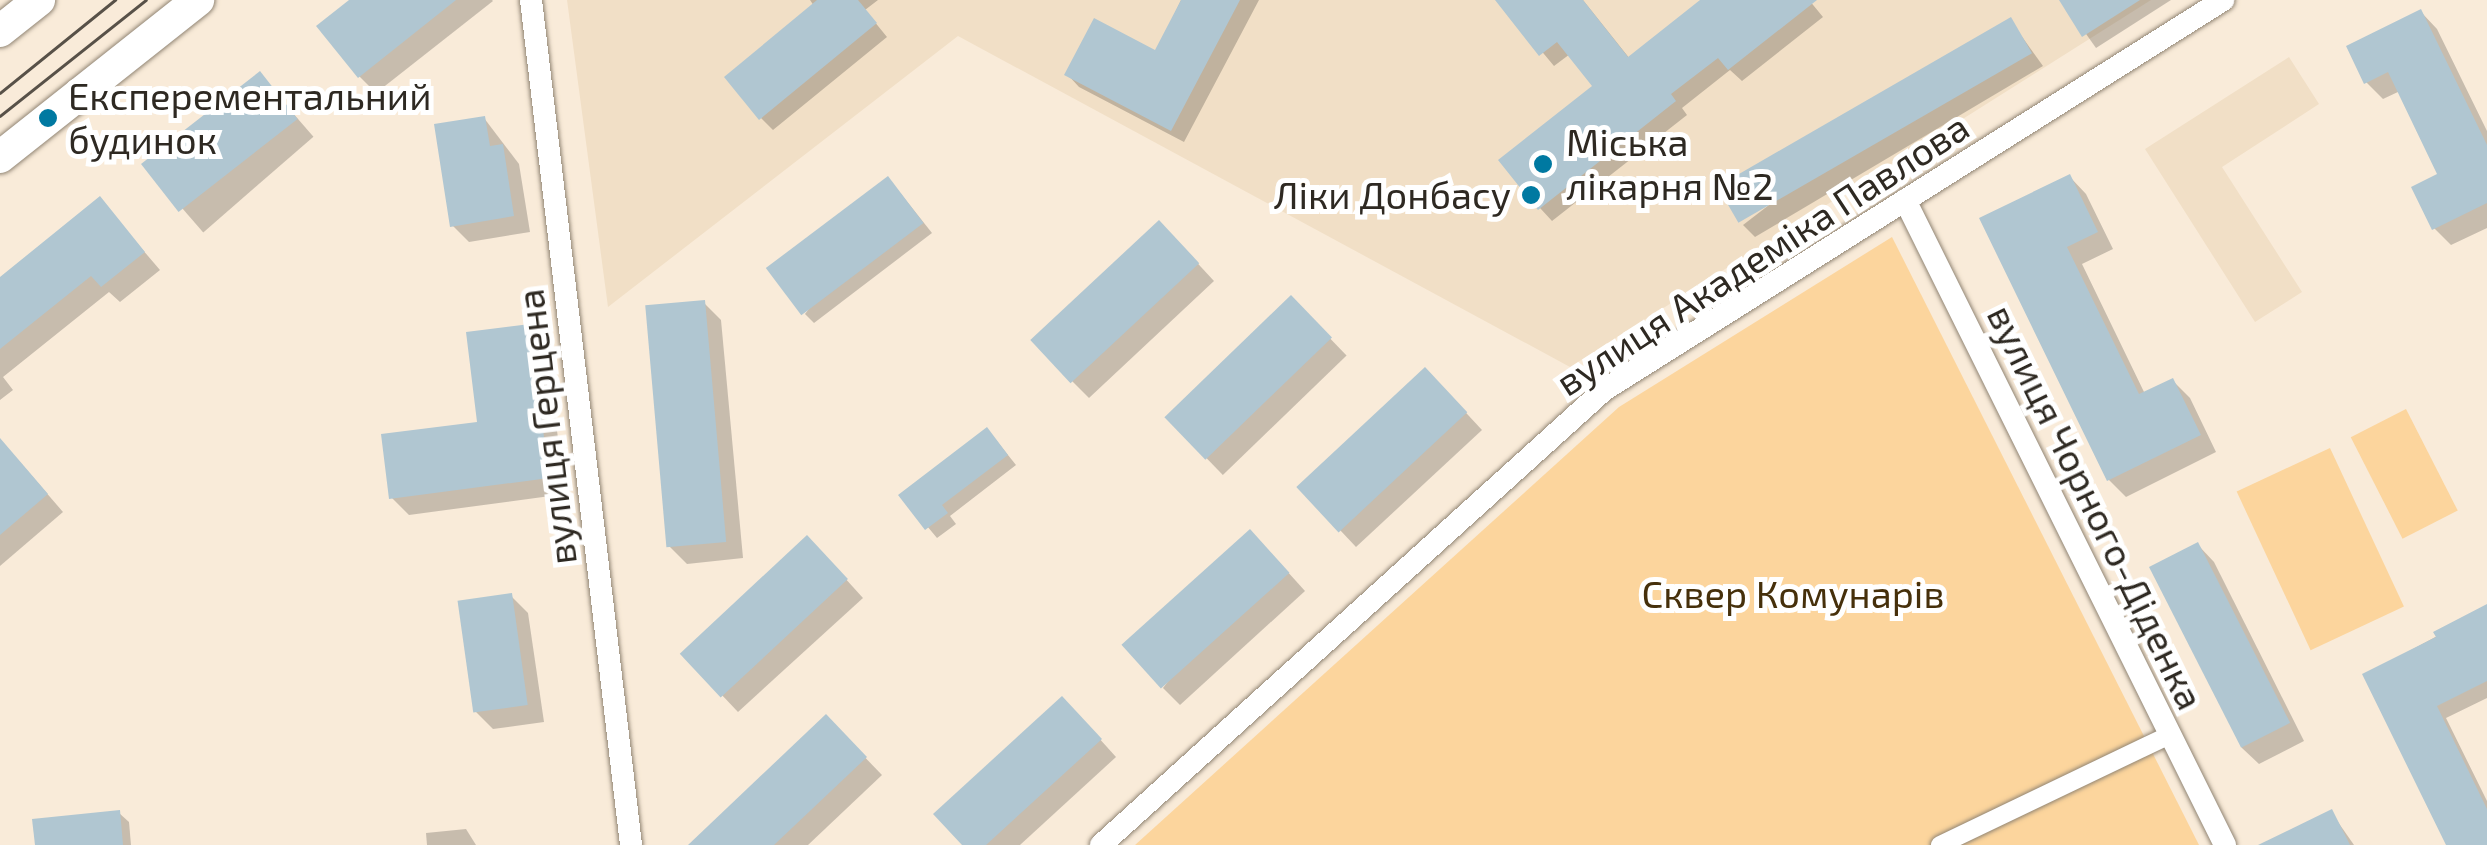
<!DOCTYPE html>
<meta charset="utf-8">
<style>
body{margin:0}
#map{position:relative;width:2487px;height:845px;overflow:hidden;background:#f9ebd9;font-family:"Exo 2",sans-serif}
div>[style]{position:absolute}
.built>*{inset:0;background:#f1dfc6}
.green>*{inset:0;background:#fcd59d;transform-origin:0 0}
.shadow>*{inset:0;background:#0003;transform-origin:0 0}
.building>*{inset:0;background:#b0c6d1;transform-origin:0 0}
.roads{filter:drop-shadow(0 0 2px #918574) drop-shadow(0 0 2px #918574)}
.pedestrian>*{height:18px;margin:-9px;padding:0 9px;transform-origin:9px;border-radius:9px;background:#fff}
.minor>*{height:22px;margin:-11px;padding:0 11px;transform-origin:11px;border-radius:11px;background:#fff}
.secondary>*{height:32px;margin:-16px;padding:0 16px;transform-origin:16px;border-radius:16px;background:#fff}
.tram>*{height:2.5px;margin:-1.25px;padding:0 1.25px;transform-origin:1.25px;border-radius:1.25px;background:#585148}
.dots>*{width:28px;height:28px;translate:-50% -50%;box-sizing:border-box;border:5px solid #fff;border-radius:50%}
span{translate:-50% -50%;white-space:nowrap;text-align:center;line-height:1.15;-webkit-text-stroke:10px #fff;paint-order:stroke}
.poi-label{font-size:38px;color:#2e2922}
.left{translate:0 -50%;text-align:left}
.right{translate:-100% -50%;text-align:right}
.street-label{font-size:38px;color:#2e2922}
.park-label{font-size:38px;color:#46300b}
</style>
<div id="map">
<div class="built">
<div style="clip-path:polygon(567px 0,2151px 0,1570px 367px,958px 36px,608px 307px)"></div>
<div style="clip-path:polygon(2289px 57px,2319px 104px,2222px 167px,2302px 292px,2255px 322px,2145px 149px)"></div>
</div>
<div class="green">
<div style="clip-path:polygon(1892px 237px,2199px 845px,1135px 845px,1619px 407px)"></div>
<div style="left:2406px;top:409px;width:114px;height:62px;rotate:63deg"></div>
<div style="left:2330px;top:448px;width:175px;height:103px;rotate:65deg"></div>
</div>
<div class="shadow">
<div style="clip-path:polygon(353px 0,492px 0,493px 1px,376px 93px,359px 76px)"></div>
<div style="clip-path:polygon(810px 0,878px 0,865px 10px,887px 37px,773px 130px,761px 118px,814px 6px)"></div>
<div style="clip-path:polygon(1181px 0,1259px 0,1184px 142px,1079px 87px,1067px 74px,1156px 53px)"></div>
<div style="clip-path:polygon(1499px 0,1583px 0,1630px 59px,1704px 0,1809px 0,1823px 17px,1742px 81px,1730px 70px,1682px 108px,1687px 115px,1552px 221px,1540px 208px,1595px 86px,1570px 54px,1554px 66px)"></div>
<div style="clip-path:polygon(2062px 0,2171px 0,2096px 48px)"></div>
<div style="clip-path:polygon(2421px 12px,2437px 29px,2487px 131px,2487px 228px,2451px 245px,2434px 228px,2441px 175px,2400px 91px,2383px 99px,2366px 82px)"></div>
<div style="clip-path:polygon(2010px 20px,2043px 66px,1755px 237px,1743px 225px)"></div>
<div style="left:259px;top:74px;width:83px;height:146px;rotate:49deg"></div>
<div style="clip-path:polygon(484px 118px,519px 164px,530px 232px,469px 242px,452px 225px)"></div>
<div style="clip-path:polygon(2070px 177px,2086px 194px,2113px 249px,2082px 264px,2145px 394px,2173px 381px,2190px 398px,2216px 452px,2126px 497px,2109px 480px,1983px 219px)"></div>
<div style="clip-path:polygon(897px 189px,932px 233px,814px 323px,805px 314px)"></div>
<div style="clip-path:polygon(100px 200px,160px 270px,120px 302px,109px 292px,3px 377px,13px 390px,0 400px,0 281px)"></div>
<div style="clip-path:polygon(1176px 240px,1214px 281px,1089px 398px,1072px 381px)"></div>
<div style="left:1291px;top:298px;width:80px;height:172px;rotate:46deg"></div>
<div style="clip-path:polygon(704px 303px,721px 320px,743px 558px,687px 564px,670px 547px)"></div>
<div style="clip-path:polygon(529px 326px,546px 343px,565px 494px,409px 515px,392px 498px,480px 424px)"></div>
<div style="clip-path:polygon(1442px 387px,1482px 430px,1356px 547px,1340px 530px)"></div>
<div style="clip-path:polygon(996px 440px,1016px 465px,950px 516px,956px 524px,937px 538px,902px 496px)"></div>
<div style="clip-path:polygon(0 447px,19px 461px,63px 512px,0 566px)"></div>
<div style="clip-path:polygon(2198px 545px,2214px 562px,2304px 741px,2259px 764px,2242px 748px)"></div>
<div style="clip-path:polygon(1267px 549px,1305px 591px,1180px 705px,1163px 688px)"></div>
<div style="clip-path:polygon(824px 555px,863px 598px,738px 712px,682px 653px)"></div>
<div style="clip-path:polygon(511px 596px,528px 613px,544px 722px,493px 729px,476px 712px)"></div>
<div style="clip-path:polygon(2487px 609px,2487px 698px,2446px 718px,2487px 801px,2487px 845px,2448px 845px,2365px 675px)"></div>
<div style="clip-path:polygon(1079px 716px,1116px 757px,1020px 845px,965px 845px)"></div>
<div style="clip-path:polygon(826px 717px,882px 775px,808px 845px,711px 845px)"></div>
<div style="clip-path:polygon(2331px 812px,2354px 845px,2292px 845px)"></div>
<div style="clip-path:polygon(119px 813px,129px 822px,131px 845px,37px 845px)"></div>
<div style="clip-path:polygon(466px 829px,476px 845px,427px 845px,426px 833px)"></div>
</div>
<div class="building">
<div style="clip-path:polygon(349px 0,456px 0,358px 78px,316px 26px)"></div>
<div style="clip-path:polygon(817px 0,858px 0,877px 23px,759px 120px,724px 77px)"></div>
<div style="clip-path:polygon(1181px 0,1240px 0,1171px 131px,1064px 75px,1094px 18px,1155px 50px)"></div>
<div style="clip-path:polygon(1495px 0,1583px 0,1628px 57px,1700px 0,1817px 0,1728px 70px,1718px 58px,1671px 94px,1676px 101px,1538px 210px,1498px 160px,1592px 86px,1557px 42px,1539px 56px)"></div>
<div style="clip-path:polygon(2059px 0,2140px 0,2082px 37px)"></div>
<div style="clip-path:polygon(2421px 9px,2487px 145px,2487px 203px,2432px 230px,2411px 187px,2437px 174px,2388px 72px,2364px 84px,2346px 46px)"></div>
<div style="left:2011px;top:17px;width:42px;height:339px;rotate:60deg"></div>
<div style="left:260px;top:71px;width:61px;height:151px;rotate:52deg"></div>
<div style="clip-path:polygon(485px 116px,490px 146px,503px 144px,514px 216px,450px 227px,434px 124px)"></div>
<div style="clip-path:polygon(2070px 174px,2098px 232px,2067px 247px,2139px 394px,2173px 378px,2201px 435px,2107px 481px,1979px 218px)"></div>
<div style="left:888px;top:176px;width:59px;height:153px;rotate:53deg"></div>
<div style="clip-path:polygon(100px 196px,145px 252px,101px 287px,91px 276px,0 349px,0 277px)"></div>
<div style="left:1159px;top:220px;width:59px;height:176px;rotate:47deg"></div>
<div style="left:1291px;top:295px;width:59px;height:176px;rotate:46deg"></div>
<div style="left:705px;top:300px;width:243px;height:60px;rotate:85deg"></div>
<div style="clip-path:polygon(530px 324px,549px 478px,389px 499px,381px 434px,477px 422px,466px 332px)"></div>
<div style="left:1425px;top:367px;width:62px;height:176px;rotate:47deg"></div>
<div style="clip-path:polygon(987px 427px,1008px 455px,942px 505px,948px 513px,925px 530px,898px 495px)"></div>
<div style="clip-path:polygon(0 438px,48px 494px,0 535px)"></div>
<div style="left:1250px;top:529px;width:59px;height:173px;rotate:48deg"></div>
<div style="left:807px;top:535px;width:60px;height:174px;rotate:47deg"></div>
<div style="left:2198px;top:542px;width:203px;height:55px;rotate:63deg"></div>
<div style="left:512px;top:593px;width:113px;height:55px;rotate:82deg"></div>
<div style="clip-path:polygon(2487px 604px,2487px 681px,2437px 706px,2487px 809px,2487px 845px,2446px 845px,2362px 674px,2436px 637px,2433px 632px)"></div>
<div style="clip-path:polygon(1062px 696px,1102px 739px,986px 845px,962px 845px,933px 814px)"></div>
<div style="clip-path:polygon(826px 714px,867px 757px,774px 845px,688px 845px)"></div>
<div style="clip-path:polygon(2332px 809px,2350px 845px,2258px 845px)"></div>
<div style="clip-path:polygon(120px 810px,123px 845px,35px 845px,32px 819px)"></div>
</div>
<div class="roads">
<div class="pedestrian">
<div style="left:1940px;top:845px;width:255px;rotate:-25.6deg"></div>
</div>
<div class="minor">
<div style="left:531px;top:0;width:851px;rotate:83.25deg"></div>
<div style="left:1905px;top:200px;width:720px;rotate:63.61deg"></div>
<div style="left:1101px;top:845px;width:678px;rotate:-42.13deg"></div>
<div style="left:1604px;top:390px;width:732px;rotate:-32.21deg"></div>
</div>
<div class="secondary">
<div style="left:0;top:31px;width:50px;rotate:-38.5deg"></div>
<div style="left:0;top:157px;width:253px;rotate:-38.4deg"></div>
</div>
</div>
<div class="tram">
<div style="left:0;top:93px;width:148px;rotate:-39deg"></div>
<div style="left:0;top:116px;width:186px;rotate:-38.5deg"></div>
</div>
<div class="dots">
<div style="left:48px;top:118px;background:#0079a1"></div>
<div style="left:1543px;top:164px;background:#0079a1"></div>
<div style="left:1531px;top:195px;background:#0079a1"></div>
</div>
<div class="poi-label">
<span class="left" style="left:68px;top:118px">Експерементальний<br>будинок</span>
<span class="left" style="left:1566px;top:164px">Міська<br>лікарня №2</span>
<span class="right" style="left:1511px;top:195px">Ліки Донбасу</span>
</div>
<div class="street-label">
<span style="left:1762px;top:254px;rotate:-33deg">вулиця Академіка Павлова</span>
<span style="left:546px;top:427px;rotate:-97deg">вулиця Герцена</span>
<span style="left:2096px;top:507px;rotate:64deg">вулиця Чорного-Діденка</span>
</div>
<div class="park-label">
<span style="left:1793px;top:594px">Сквер Комунарів</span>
</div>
</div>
